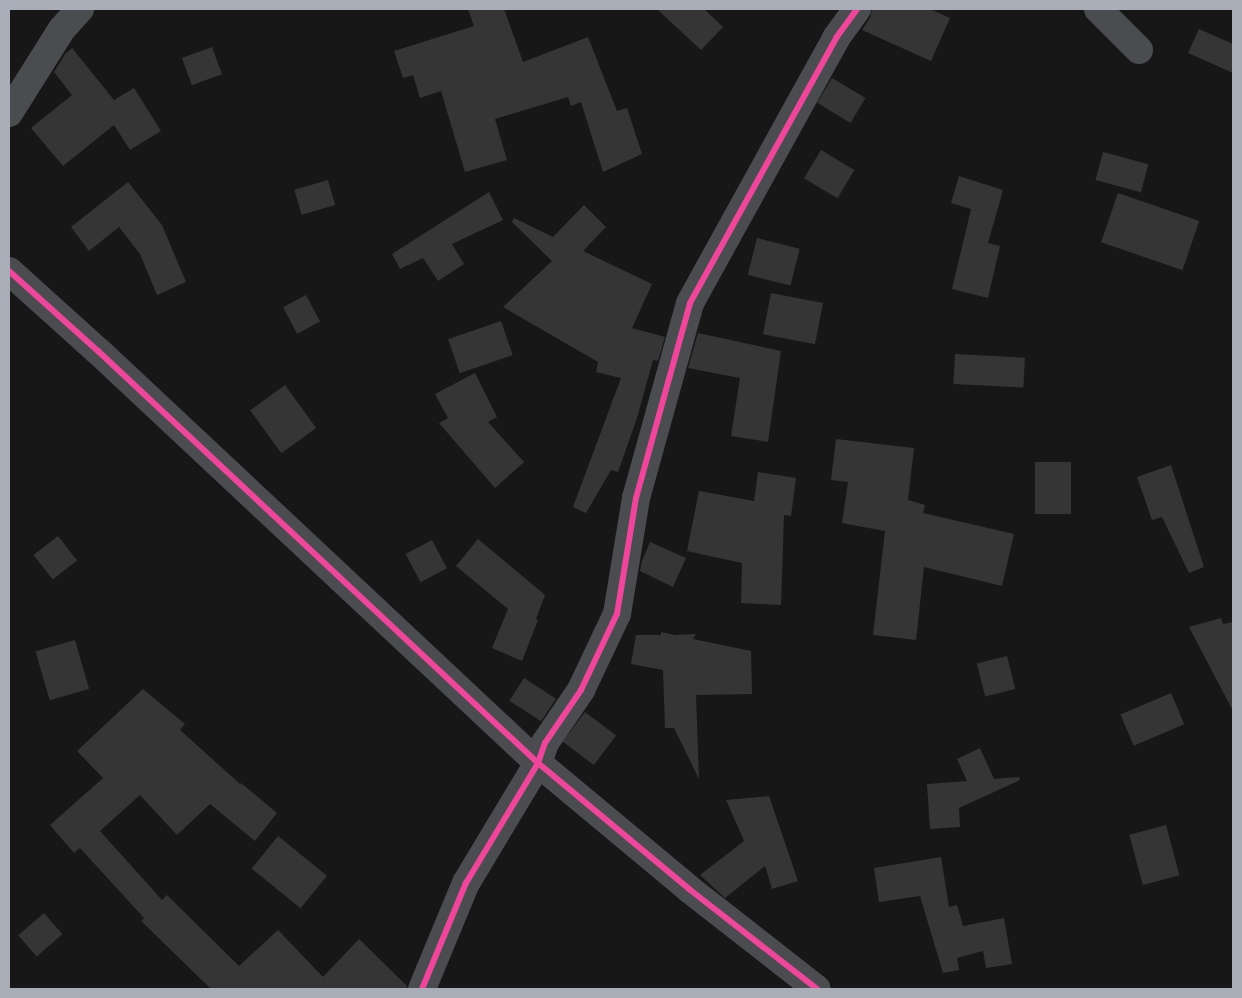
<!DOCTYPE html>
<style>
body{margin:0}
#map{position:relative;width:1242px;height:998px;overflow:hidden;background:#171717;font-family:Montserrat,sans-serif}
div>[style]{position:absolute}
.building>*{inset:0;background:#353536;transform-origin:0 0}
.minor>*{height:28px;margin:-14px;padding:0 14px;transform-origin:14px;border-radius:14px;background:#4b4c50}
.cycleway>*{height:6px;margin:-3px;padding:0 3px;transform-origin:3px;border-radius:3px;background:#ed469a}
span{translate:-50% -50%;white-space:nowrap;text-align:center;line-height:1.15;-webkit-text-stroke:4px #111113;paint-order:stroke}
.frame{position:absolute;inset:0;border:10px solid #a8adb8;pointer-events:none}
</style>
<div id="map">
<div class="building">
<div style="clip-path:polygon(468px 9px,504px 9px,523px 62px,588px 37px,617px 111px,627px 108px,642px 154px,603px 172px,581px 102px,571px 106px,568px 97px,495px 119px,507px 160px,465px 172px,441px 91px,420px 98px,413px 75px,403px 78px,394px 51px,474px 26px)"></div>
<div style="clip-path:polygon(657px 9px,704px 9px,723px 27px,701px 50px)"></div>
<div style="clip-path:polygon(872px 9px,930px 9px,950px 18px,931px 61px,862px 30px,870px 18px)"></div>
<div style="clip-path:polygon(1199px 29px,1233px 44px,1233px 73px,1188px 53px)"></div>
<div style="left:212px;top:47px;width:29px;height:32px;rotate:70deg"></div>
<div style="clip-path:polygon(72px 48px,114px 100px,134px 88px,161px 131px,130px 150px,114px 125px,63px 166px,31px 128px,72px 95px,54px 72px,65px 54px)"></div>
<div style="left:832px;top:78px;width:39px;height:29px;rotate:31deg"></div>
<div style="left:821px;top:150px;width:39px;height:33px;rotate:31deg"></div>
<div style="left:1103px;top:152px;width:47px;height:29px;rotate:15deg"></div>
<div style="clip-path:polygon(959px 176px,1003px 190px,988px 243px,1000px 246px,988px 298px,952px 289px,971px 209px,951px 203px)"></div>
<div style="left:328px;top:180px;width:26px;height:35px;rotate:74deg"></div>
<div style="clip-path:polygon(128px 182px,162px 225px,186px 282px,157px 295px,140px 254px,119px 227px,89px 251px,71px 227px)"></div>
<div style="clip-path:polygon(489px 192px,503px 220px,452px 244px,464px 264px,438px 281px,423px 258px,400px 269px,392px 254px)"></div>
<div style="left:1118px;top:193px;width:86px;height:52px;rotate:19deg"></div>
<div style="clip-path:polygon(584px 205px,606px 227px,583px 251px,652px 284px,632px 328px,665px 337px,658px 361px,653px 360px,637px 418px,618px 472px,611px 470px,586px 513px,573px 507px,621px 378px,596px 372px,598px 362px,503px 307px,552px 261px,512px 222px,514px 218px,553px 237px)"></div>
<div style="left:757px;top:238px;width:44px;height:38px;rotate:14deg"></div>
<div style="left:771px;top:293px;width:53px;height:42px;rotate:11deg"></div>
<div style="left:306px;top:295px;width:30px;height:26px;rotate:62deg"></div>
<div style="left:501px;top:321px;width:36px;height:56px;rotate:71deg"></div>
<div style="clip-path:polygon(698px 333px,781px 351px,768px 442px,731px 436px,740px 378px,688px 368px)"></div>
<div style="left:955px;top:354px;width:70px;height:30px;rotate:3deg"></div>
<div style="clip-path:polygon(475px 373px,497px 417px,488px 422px,524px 462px,495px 488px,439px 423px,448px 418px,435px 394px)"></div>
<div style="left:285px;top:385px;width:53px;height:43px;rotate:54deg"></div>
<div style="clip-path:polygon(836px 439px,914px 448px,908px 500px,925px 505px,923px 513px,1014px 534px,1002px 586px,924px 567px,916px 640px,873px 635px,885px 531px,842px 523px,848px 482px,831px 480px)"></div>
<div style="left:1035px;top:462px;width:36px;height:52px"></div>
<div style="clip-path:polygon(1171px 465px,1204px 567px,1189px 573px,1162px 517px,1152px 520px,1137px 477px)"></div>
<div style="clip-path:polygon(758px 472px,796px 478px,791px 516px,784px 515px,781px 605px,741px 603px,742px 563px,687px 551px,699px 491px,754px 501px)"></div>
<div style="left:58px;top:536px;width:31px;height:31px;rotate:52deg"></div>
<div style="clip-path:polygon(478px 539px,545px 595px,536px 619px,538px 620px,522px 661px,492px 648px,508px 609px,456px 566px)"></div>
<div style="left:432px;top:540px;width:32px;height:30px;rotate:62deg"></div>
<div style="clip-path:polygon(650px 542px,686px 558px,673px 587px,640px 571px,642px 561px)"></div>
<div style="clip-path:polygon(1221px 618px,1223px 624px,1233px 622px,1233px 711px,1189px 627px)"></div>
<div style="clip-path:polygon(661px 632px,675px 635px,696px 634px,693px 639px,751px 651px,752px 694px,696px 695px,699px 779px,674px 728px,665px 728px,663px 670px,631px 664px,636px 635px,661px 635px)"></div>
<div style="left:75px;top:640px;width:51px;height:41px;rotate:74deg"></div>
<div style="left:1007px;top:656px;width:34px;height:31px;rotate:76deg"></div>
<div style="left:524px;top:678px;width:38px;height:27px;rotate:33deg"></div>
<div style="clip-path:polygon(143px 689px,185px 724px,180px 730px,240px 784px,241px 783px,277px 813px,255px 841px,210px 804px,177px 835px,140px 795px,100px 831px,162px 900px,167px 895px,239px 966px,278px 930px,323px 977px,359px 939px,407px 986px,407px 989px,211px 989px,141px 921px,144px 918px,80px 848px,74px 853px,50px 825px,103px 778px,77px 751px)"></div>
<div style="left:1171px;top:693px;width:34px;height:55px;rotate:67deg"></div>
<div style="left:585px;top:712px;width:39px;height:37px;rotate:37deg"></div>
<div style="clip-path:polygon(980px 748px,994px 779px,1019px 777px,1020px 780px,959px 808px,960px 827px,930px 829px,927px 784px,967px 781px,957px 759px)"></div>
<div style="clip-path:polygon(769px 796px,798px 881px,772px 889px,765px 866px,725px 898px,700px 875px,744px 841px,726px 800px)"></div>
<div style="left:1166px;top:825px;width:52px;height:38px;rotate:75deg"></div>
<div style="left:278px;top:836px;width:63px;height:42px;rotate:39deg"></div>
<div style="clip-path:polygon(941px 857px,949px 907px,957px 905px,963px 926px,1004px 918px,1012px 964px,986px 968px,983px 951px,957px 958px,959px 970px,943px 973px,920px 896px,879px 902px,874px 868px)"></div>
<div style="left:44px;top:913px;width:28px;height:34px;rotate:49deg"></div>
</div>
<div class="minor">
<div style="left:1098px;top:9px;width:58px;rotate:45deg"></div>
<div style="left:9px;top:113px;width:99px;rotate:-57.8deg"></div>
<div style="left:62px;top:29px;width:27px;rotate:-48deg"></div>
<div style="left:9px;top:271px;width:120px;rotate:42deg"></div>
<div style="left:98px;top:351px;width:603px;rotate:43.12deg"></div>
<div style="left:538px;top:763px;width:197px;rotate:39.8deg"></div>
<div style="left:689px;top:889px;width:162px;rotate:38deg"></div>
<div style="left:422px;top:989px;width:115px;rotate:-67.5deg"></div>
<div style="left:466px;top:883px;width:140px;rotate:-59deg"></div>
<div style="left:538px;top:763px;width:21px;rotate:-71deg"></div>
<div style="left:545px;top:743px;width:64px;rotate:-55.8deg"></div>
<div style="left:581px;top:690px;width:84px;rotate:-64.7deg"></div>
<div style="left:617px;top:614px;width:118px;rotate:-80.7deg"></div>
<div style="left:636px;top:498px;width:202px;rotate:-74.5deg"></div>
<div style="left:690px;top:303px;width:303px;rotate:-61.1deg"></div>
<div style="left:836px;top:38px;width:36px;rotate:-54deg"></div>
</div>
<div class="cycleway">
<div style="left:9px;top:271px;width:120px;rotate:42deg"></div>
<div style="left:98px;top:351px;width:603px;rotate:43.12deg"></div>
<div style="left:538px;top:763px;width:197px;rotate:39.8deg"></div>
<div style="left:689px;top:889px;width:162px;rotate:38deg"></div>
<div style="left:422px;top:989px;width:115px;rotate:-67.5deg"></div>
<div style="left:466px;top:883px;width:140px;rotate:-59deg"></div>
<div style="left:538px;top:763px;width:21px;rotate:-71deg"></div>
<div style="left:545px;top:743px;width:64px;rotate:-55.8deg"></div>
<div style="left:581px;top:690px;width:84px;rotate:-64.7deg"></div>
<div style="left:617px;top:614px;width:118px;rotate:-80.7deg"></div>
<div style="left:636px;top:498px;width:202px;rotate:-74.5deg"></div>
<div style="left:690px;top:303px;width:303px;rotate:-61.1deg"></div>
<div style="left:836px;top:38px;width:36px;rotate:-54deg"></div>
</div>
<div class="frame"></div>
</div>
